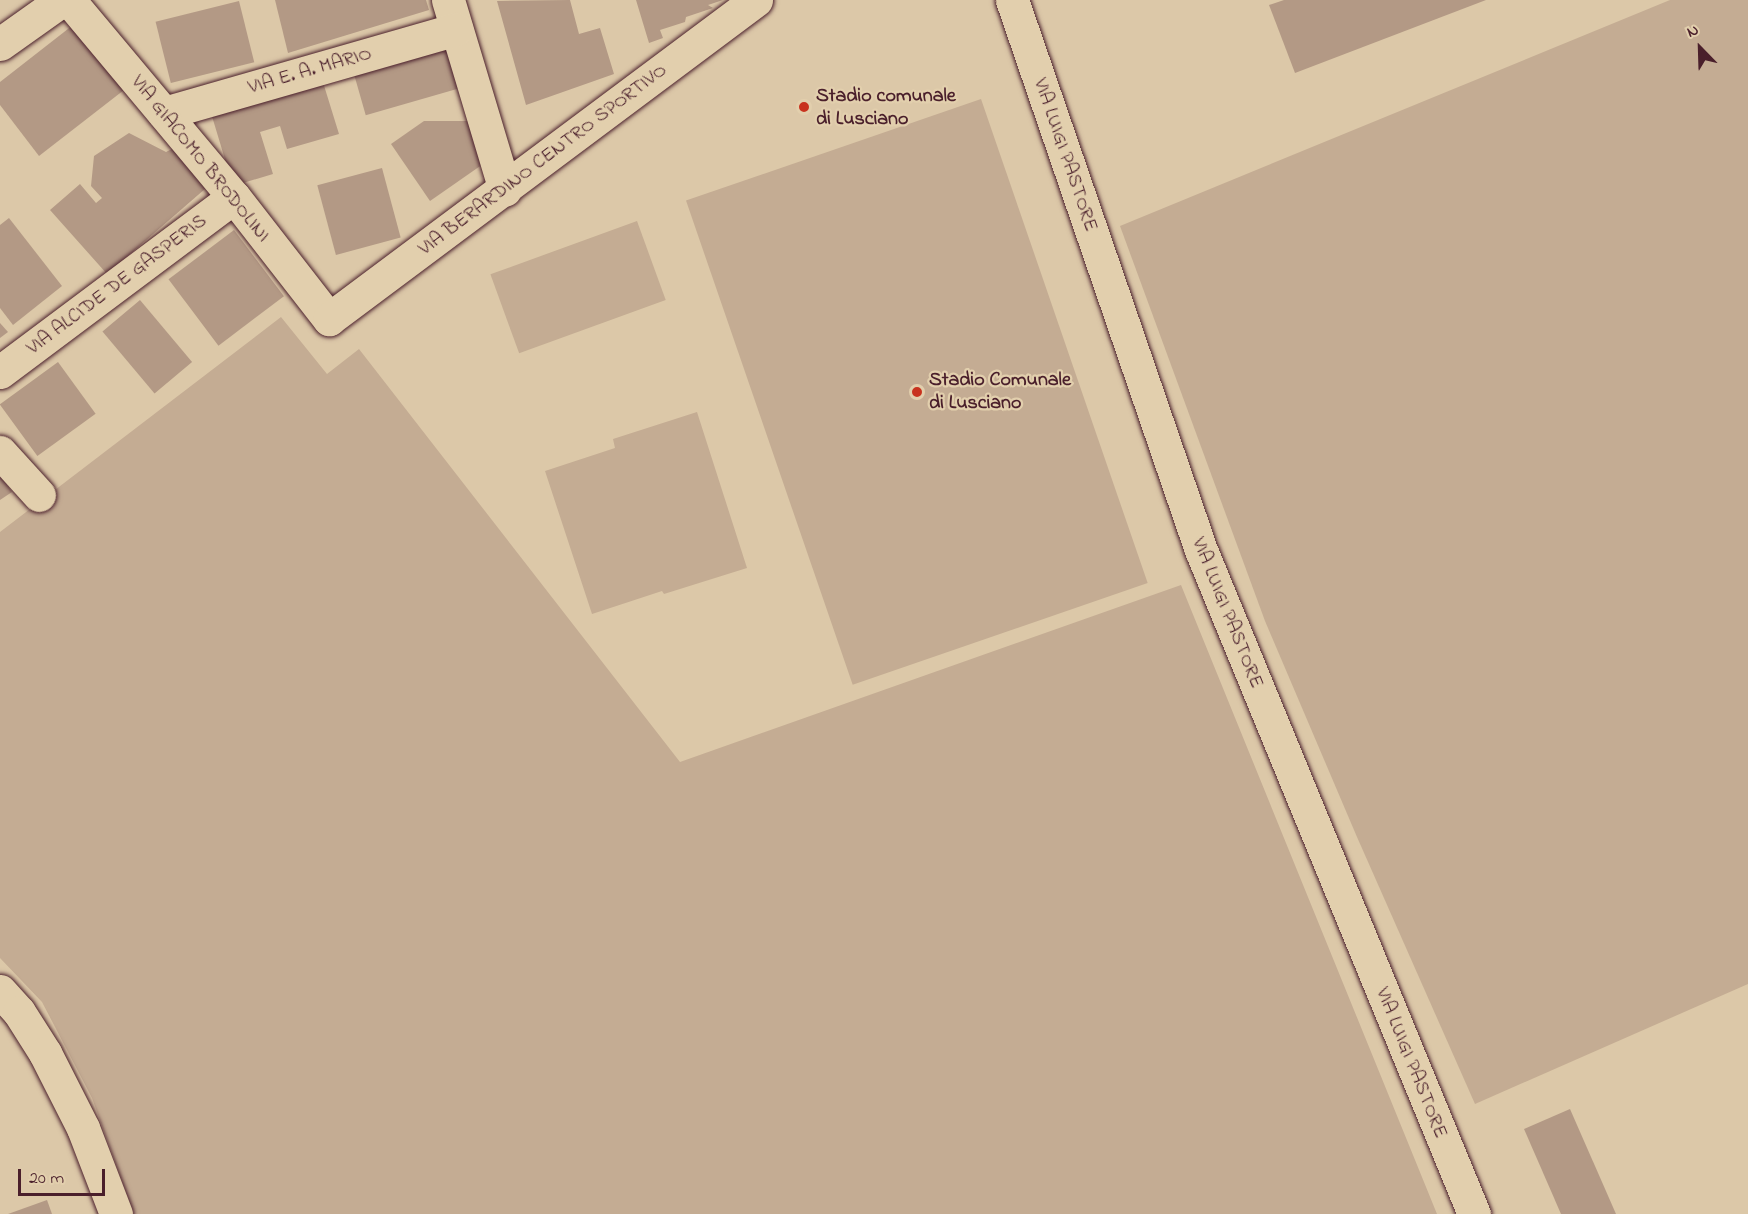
<!DOCTYPE html>
<style>
body{margin:0}
#map{position:relative;width:1748px;height:1214px;overflow:hidden;background:#dcc8a8;font-family:"Indie Flower",sans-serif}
div>[style]{position:absolute}
.green>*{inset:0;background:#c4ac93;transform-origin:0 0}
.building>*{inset:0;background:#b39985;transform-origin:0 0}
.roads{filter:drop-shadow(0 0 2px #4a1f2b) drop-shadow(0 0 2px #4a1f2b)}
.street>*{height:33px;margin:-16.5px;padding:0 16.5px;transform-origin:16.5px;border-radius:16.5px;background:#e2cfad}
.secondary>*{height:33px;margin:-16.5px;padding:0 16.5px;transform-origin:16.5px;border-radius:16.5px;background:#e2cfad}
.dots>*{width:16px;height:16px;translate:-50% -50%;box-sizing:border-box;border:3px solid #e2cfad;border-radius:50%}
span{translate:-50% -50%;white-space:nowrap;text-align:center;line-height:1.15;-webkit-text-stroke:4.5px #e2cfad;paint-order:stroke}
.street-label{font-size:20px;color:#4a1f2b}
.poi-label{font-size:20px;color:#4a1f2b;font-weight:700}
.left{translate:0 -50%;text-align:left}
.north{position:absolute;left:1670px;top:18px;width:60px;height:60px;-webkit-text-stroke:4px #e2cfad;paint-order:stroke;rotate:337deg;font-size:16px;font-weight:700;line-height:24px;text-align:center;color:#4a1f2b}
.north::after{content:'';display:block;margin:auto;width:21px;height:27px;background:#4a1f2b;clip-path:polygon(50% 0,100% 100%,50% 72%,0 100%)}
.scale{position:absolute;left:18px;top:1169px;width:87px;height:27px;box-sizing:border-box;border:3px solid #4a1f2b;border-top:0;padding-left:8px;font-size:18px;line-height:21px;white-space:nowrap;color:#4a1f2b;-webkit-text-stroke:4px #e2cfad;paint-order:stroke}
</style>
<div id="map">
<div class="green">
<div style="clip-path:polygon(1670px 0,1748px 0,1748px 984px,1475px 1104px,1357px 837px,1265px 621px,1120px 226px)"></div>
<div style="left:981px;top:99px;width:512px;height:312px;rotate:71deg"></div>
<div style="left:637px;top:221px;width:84px;height:156px;rotate:70deg"></div>
<div style="clip-path:polygon(281px 317px,327px 374px,359px 349px,680px 762px,1181px 585px,1437px 1214px,134px 1214px,92px 1098px,42px 1002px,0 958px,0 532px)"></div>
<div style="clip-path:polygon(697px 412px,747px 568px,664px 594px,662px 591px,592px 614px,545px 471px,615px 448px,613px 439px)"></div>
</div>
<div class="building">
<div style="clip-path:polygon(275px 0,426px 0,429px 10px,288px 53px)"></div>
<div style="clip-path:polygon(570px 0,579px 34px,600px 28px,614px 74px,526px 105px,497px 1px)"></div>
<div style="clip-path:polygon(636px 0,723px 0,708px 5px,713px 8px,686px 17px,685px 22px,660px 30px,663px 38px,649px 43px)"></div>
<div style="clip-path:polygon(1284px 0,1486px 0,1295px 73px,1269px 5px)"></div>
<div style="left:239px;top:1px;width:63px;height:86px;rotate:76deg"></div>
<div style="clip-path:polygon(82px 18px,133px 83px,39px 156px,0 105px,0 82px)"></div>
<div style="left:450px;top:39px;width:50px;height:102px;rotate:74deg"></div>
<div style="clip-path:polygon(322px 79px,339px 134px,287px 149px,280px 126px,260px 132px,273px 174px,233px 186px,211px 113px)"></div>
<div style="clip-path:polygon(424px 121px,477px 121px,486px 162px,430px 201px,391px 144px)"></div>
<div style="clip-path:polygon(129px 133px,166px 152px,172px 149px,213px 182px,107px 274px,50px 210px,80px 184px,96px 203px,102px 198px,91px 186px,94px 156px)"></div>
<div style="left:382px;top:168px;width:72px;height:67px;rotate:75deg"></div>
<div style="clip-path:polygon(9px 218px,62px 286px,13px 325px,0 308px,0 225px)"></div>
<div style="left:234px;top:230px;width:83px;height:82px;rotate:53deg"></div>
<div style="left:140px;top:300px;width:81px;height:49px;rotate:50deg"></div>
<div style="clip-path:polygon(0 323px,8px 332px,0 338px)"></div>
<div style="left:58px;top:362px;width:64px;height:72px;rotate:54deg"></div>
<div style="clip-path:polygon(0 475px,12px 492px,0 500px)"></div>
<div style="clip-path:polygon(1570px 1109px,1616px 1214px,1561px 1214px,1524px 1129px)"></div>
<div style="clip-path:polygon(47px 1200px,52px 1214px,8px 1214px)"></div>
</div>
<div class="roads">
<div class="street">
<div style="left:69px;top:0;width:257px;rotate:50.1deg"></div>
<div style="left:234px;top:197px;width:155px;rotate:52.1deg"></div>
<div style="left:329px;top:319px;width:533px;rotate:-36.76deg"></div>
<div style="left:448px;top:0;width:198px;rotate:73.3deg"></div>
<div style="left:0;top:44px;width:76px;rotate:-35.4deg"></div>
<div style="left:164px;top:113px;width:304px;rotate:-16deg"></div>
<div style="left:0;top:372px;width:292px;rotate:-36.8deg"></div>
<div style="left:0;top:452px;width:58px;rotate:47.8deg"></div>
</div>
<div class="secondary">
<div style="left:1012px;top:0;width:582px;rotate:71.04deg"></div>
<div style="left:1201px;top:550px;width:718px;rotate:67.65deg"></div>
<div style="left:0;top:991px;width:28px;rotate:48deg"></div>
<div style="left:19px;top:1012px;width:49px;rotate:57.6deg"></div>
<div style="left:45px;top:1053px;width:84px;rotate:63.1deg"></div>
<div style="left:83px;top:1128px;width:92px;rotate:69deg"></div>
</div>
</div>
<div class="dots">
<div style="left:804px;top:107px;background:#c8321e"></div>
<div style="left:917px;top:392px;background:#c8321e"></div>
</div>
<div class="street-label">
<span style="left:310px;top:71px;rotate:-16deg">VIA E. A. MARIO</span>
<span style="left:1065px;top:155px;rotate:71deg">VIA LUIGI PASTORE</span>
<span style="left:200px;top:159px;rotate:51deg">VIA GIACOMO BRODOLINI</span>
<span style="left:543px;top:160px;rotate:-37deg">VIA BERARDINO CENTRO SPORTIVO</span>
<span style="left:117px;top:285px;rotate:-37deg">VIA ALCIDE DE GASPERIS</span>
<span style="left:1227px;top:613px;rotate:68deg">VIA LUIGI PASTORE</span>
<span style="left:1411px;top:1063px;rotate:68deg">VIA LUIGI PASTORE</span>
</div>
<div class="poi-label">
<span class="left" style="left:816px;top:108px">Stadio comunale<br>di Lusciano</span>
<span class="left" style="left:929px;top:392px">Stadio Comunale<br>di Lusciano</span>
</div>
<div class="north">N</div>
<div class="scale">20 m</div>
</div>
